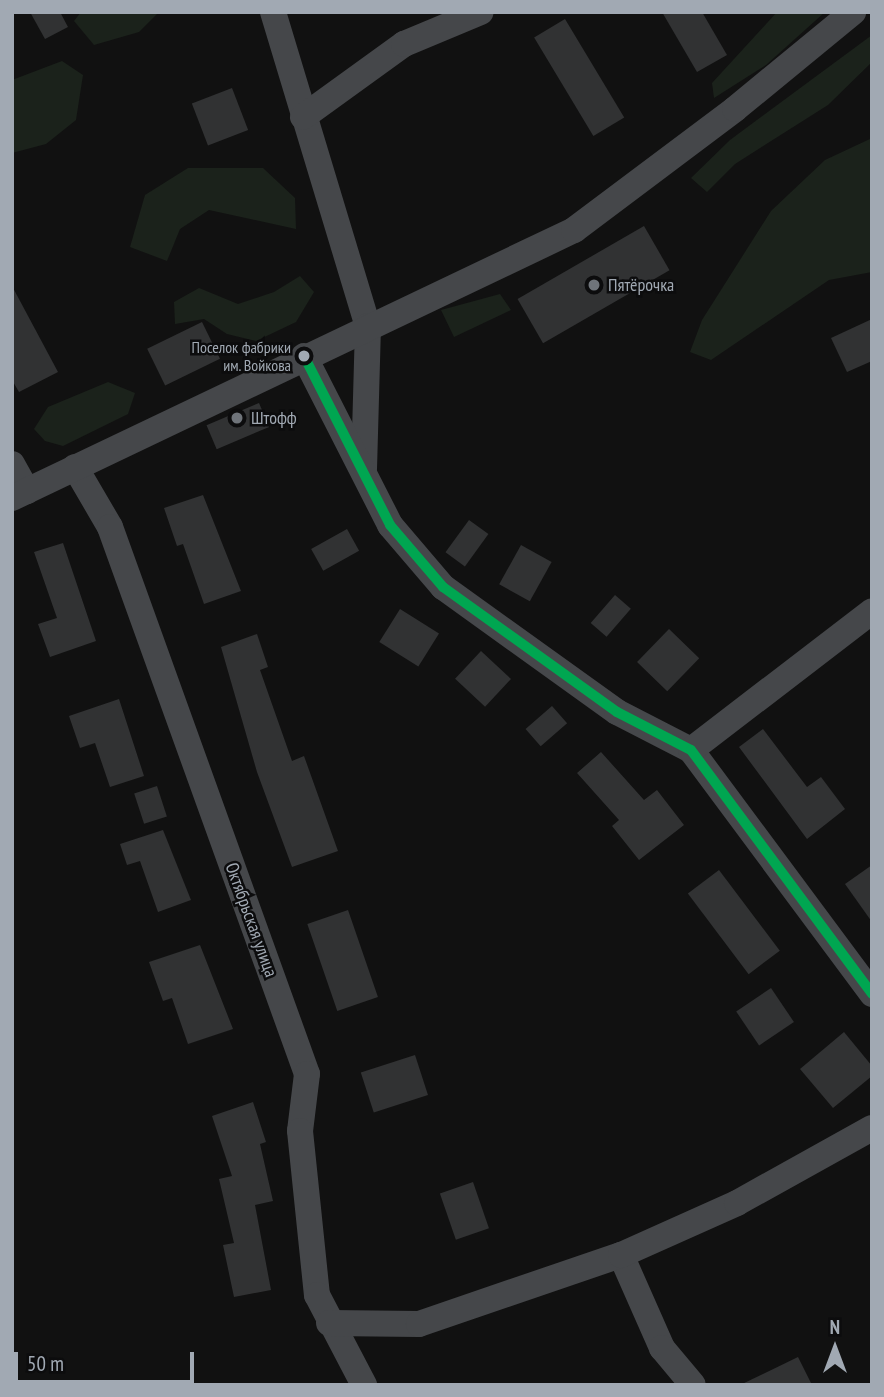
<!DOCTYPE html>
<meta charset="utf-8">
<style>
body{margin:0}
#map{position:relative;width:884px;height:1397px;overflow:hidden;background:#111;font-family:"PT Sans Narrow",sans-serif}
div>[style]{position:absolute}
.green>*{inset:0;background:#1b221b}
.building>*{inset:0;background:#313233;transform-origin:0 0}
.minor>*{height:26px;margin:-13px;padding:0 13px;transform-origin:13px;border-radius:13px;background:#45474a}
.bus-1>*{height:10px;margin:-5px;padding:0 5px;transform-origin:5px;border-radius:5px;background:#00a651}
.dots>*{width:19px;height:19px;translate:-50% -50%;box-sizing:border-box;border:4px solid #0c0c0d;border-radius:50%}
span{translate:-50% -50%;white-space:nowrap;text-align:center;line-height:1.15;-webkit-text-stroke:5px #0c0c0d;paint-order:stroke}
.bus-label{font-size:16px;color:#a1a9b3}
.right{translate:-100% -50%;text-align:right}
.poi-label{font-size:18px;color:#a1a9b3}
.left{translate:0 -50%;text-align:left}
.street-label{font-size:18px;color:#a1a9b3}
.frame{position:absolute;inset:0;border:14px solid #a1a9b3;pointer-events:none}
.north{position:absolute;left:800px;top:1313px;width:70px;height:70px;-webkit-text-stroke:5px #0c0c0d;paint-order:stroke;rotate:0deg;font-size:19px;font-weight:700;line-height:28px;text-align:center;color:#a1a9b3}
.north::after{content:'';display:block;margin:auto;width:24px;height:32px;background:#a1a9b3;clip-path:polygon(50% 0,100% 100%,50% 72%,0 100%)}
.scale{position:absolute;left:14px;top:1352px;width:180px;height:32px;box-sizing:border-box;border:4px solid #a1a9b3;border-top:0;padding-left:9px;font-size:21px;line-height:24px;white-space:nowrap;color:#a1a9b3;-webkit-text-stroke:5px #0c0c0d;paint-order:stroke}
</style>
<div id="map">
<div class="green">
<div style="clip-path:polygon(81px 12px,159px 12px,139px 32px,94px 45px,74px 21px)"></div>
<div style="clip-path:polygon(777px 12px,825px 12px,766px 65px,714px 98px,712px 83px)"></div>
<div style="clip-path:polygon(872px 35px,872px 62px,828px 105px,735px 164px,707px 192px,691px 178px,730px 140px)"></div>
<div style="clip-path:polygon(62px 61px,83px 75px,76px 120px,46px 144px,12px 153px,12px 80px)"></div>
<div style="clip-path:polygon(872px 138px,872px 272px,829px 280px,711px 360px,690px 352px,702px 320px,771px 211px,825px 160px)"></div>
<div style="clip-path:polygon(188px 168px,263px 168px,295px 198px,296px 229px,209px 210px,180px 229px,167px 261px,130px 247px,145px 195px)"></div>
<div style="clip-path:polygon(300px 276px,314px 292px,296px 322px,256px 341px,227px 334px,204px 319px,175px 324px,174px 302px,199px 288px,238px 304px,274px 292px)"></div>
<div style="clip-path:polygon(500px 294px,511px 310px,454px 337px,441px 310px)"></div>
<div style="clip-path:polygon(108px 382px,135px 393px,128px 414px,63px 446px,45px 441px,34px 429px,48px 407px)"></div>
</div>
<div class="building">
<div style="clip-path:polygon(30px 12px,60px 12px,68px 27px,45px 39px)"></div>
<div style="clip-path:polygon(662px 12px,702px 12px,727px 55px,697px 72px)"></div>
<div style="left:565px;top:19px;width:115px;height:36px;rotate:59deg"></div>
<div style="left:232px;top:88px;width:45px;height:43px;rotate:69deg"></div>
<div style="left:644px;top:226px;width:51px;height:146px;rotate:60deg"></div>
<div style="clip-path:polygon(12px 286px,58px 372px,19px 392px,12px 380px)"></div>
<div style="clip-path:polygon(872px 319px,872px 361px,847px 372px,831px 338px)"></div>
<div style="left:202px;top:322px;width:41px;height:61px;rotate:64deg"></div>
<div style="left:259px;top:403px;width:26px;height:57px;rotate:67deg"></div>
<div style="clip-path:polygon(203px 495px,241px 591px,204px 604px,183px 544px,177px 546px,164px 508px)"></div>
<div style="left:469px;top:520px;width:24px;height:40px;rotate:36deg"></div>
<div style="left:347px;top:529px;width:25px;height:41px;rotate:61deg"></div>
<div style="clip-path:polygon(63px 543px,96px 641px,50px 657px,38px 624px,57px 618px,34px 552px)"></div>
<div style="left:521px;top:545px;width:35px;height:45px;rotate:29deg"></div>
<div style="left:615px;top:595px;width:21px;height:37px;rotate:41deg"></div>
<div style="left:400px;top:609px;width:46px;height:39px;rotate:32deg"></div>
<div style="left:669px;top:629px;width:42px;height:46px;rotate:44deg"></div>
<div style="clip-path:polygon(257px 634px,268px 667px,260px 670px,292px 761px,304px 756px,338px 851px,292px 867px,257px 772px,221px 647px)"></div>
<div style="left:481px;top:651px;width:41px;height:38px;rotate:43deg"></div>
<div style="clip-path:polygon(119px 699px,144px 776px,110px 787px,95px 743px,80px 748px,69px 716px)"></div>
<div style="left:552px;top:706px;width:23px;height:35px;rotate:49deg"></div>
<div style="clip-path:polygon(763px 729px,807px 787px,821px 777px,845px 809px,807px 839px,739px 747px)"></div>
<div style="clip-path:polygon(601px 752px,644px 800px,657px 790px,684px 825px,639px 860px,612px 826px,619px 820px,577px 773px)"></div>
<div style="left:157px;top:786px;width:32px;height:24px;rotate:72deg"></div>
<div style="clip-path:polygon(163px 830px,191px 900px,158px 912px,140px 861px,127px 865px,120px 844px)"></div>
<div style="clip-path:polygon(872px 865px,872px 922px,845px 884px)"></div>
<div style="left:719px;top:870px;width:101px;height:39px;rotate:53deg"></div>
<div style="left:348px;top:910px;width:92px;height:43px;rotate:71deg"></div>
<div style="clip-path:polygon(200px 945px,233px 1029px,188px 1044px,172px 998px,163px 1001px,149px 962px)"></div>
<div style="left:771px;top:988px;width:41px;height:42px;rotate:56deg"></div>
<div style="clip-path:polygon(844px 1032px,872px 1066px,872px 1076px,833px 1108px,800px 1069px)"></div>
<div style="left:415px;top:1055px;width:42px;height:57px;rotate:72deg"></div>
<div style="clip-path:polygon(253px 1102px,266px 1142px,260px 1144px,273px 1201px,255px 1205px,271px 1290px,234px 1297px,223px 1245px,234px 1243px,219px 1179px,232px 1176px,212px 1116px)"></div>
<div style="left:473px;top:1182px;width:49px;height:35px;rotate:71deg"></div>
<div style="clip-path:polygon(798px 1357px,812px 1385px,740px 1385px)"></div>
</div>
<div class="minor">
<div style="left:273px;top:12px;width:328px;rotate:73.2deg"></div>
<div style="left:368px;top:326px;width:143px;rotate:91.6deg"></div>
<div style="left:303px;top:117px;width:125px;rotate:-35.9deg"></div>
<div style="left:404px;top:44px;width:83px;rotate:-22.6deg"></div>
<div style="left:304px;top:356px;width:190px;rotate:63deg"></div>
<div style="left:390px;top:525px;width:82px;rotate:49.5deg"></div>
<div style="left:443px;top:587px;width:214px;rotate:35.7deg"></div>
<div style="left:617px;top:712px;width:83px;rotate:27.2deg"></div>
<div style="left:691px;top:750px;width:304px;rotate:53.4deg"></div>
<div style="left:12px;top:464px;width:31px;rotate:61deg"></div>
<div style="left:75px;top:467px;width:69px;rotate:59.7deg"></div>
<div style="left:110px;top:527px;width:581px;rotate:70.19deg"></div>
<div style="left:307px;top:1074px;width:57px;rotate:97deg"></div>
<div style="left:300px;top:1131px;width:165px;rotate:84.1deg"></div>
<div style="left:317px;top:1295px;width:102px;rotate:62.4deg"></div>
<div style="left:12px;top:498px;width:623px;rotate:-25.49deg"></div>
<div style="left:574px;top:230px;width:201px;rotate:-36.9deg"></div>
<div style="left:735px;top:109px;width:153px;rotate:-39.4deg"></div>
<div style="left:691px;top:750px;width:228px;rotate:-37.5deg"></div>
<div style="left:621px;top:1255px;width:102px;rotate:66.2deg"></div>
<div style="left:662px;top:1348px;width:48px;rotate:50deg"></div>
<div style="left:329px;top:1323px;width:90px;rotate:0.6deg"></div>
<div style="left:419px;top:1324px;width:213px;rotate:-18.9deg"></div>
<div style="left:621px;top:1255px;width:127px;rotate:-24.1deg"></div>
<div style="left:737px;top:1203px;width:154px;rotate:-29.1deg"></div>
</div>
<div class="bus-1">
<div style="left:304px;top:356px;width:190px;rotate:63deg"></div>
<div style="left:390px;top:525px;width:82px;rotate:49.5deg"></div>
<div style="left:443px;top:587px;width:214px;rotate:35.7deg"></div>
<div style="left:617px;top:712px;width:83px;rotate:27.2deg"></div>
<div style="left:691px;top:750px;width:304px;rotate:53.4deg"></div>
</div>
<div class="dots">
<div style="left:594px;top:285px;background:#6f747a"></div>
<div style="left:304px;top:356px;background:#a1a9b3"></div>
<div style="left:237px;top:418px;background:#6f747a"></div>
</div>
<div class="bus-label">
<span class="right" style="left:291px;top:356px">Поселок фабрики<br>им. Войкова</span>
</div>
<div class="poi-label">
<span class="left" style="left:608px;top:285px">Пятёрочка</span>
<span class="left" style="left:251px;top:418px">Штофф</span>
</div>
<div class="street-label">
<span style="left:251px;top:920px;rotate:70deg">Октябрьская улица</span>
</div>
<div class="frame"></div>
<div class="north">N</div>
<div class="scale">50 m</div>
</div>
